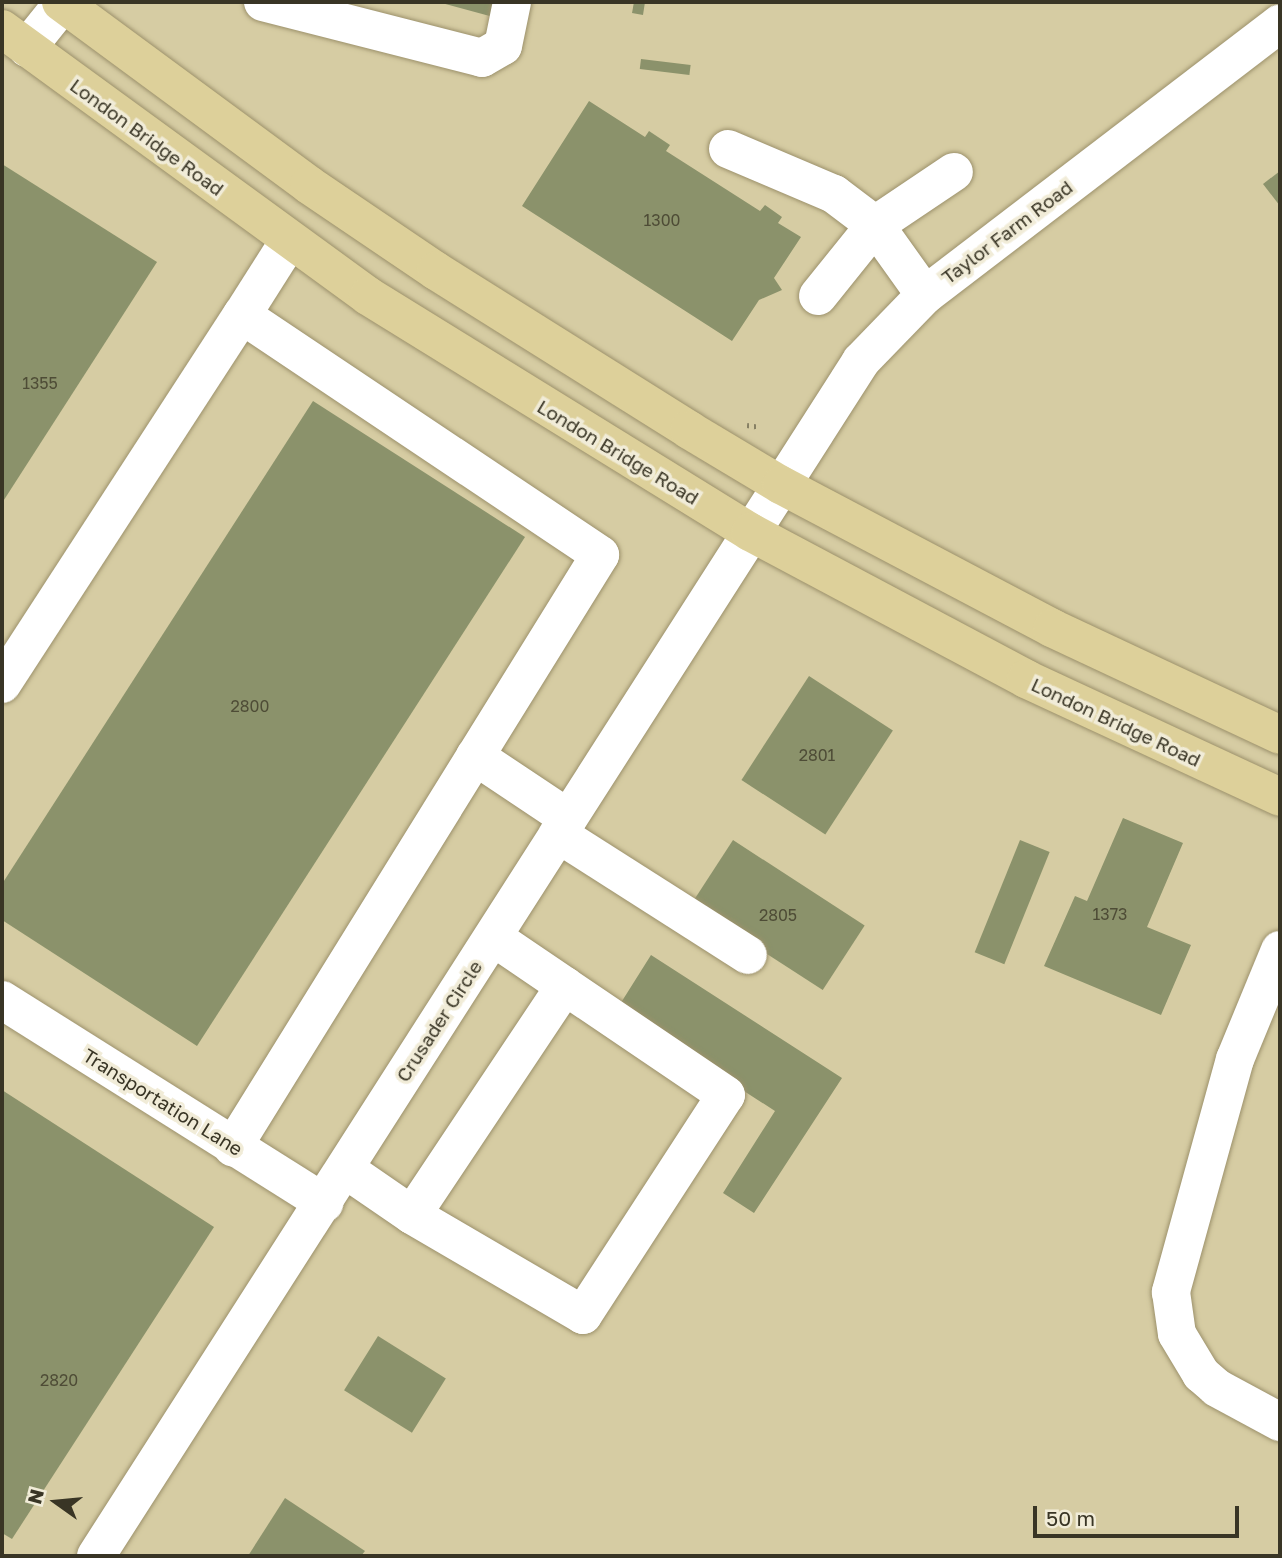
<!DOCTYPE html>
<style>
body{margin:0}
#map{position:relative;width:1282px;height:1558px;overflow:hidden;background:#d6cca3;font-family:"Golos Text",sans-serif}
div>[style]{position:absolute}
.building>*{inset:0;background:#8b926b;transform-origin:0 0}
.path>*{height:4.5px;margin-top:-2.25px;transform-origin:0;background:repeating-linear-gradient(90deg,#878064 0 2px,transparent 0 7px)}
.roads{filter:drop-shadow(0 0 2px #9c916b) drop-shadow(0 0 2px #9c916b)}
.minor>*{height:38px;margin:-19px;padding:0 19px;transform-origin:19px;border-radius:19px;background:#fff}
.major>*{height:38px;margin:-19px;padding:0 19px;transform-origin:19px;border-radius:19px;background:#ddd09a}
span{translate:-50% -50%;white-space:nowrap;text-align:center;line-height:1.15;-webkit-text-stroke:7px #f1ecd8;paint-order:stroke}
.number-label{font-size:16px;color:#4e4c36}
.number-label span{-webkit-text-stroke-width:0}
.street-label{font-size:19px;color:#393525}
.frame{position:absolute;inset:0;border:4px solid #393525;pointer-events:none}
.north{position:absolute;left:21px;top:1467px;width:70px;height:70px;-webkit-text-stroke:5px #f1ecd8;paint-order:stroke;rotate:285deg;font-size:19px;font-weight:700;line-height:28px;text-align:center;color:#393525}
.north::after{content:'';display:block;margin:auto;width:24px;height:32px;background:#393525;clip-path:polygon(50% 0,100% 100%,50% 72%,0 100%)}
.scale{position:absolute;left:1033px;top:1506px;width:206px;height:32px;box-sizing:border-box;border:4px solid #393525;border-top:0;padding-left:9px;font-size:21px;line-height:24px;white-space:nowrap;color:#393525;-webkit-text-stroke:5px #f1ecd8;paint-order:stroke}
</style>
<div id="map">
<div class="building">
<div style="clip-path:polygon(438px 2px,501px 2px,497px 18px)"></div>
<div style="clip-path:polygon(634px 2px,645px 2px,643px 15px,632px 13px)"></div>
<div style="left:641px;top:59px;width:50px;height:10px;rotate:7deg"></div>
<div style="clip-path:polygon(589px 101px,645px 137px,649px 131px,670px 145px,666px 151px,760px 211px,765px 205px,782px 217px,778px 223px,801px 237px,774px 278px,782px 290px,759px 300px,732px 341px,522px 206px)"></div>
<div style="clip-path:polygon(2px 164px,157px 262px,2px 503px)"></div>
<div style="clip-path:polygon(1280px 171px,1280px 206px,1263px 184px)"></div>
<div style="clip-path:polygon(313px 401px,525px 537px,197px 1046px,2px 920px,2px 884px)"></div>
<div style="left:809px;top:676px;width:100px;height:124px;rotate:33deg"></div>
<div style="clip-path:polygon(1123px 818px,1183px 843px,1147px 927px,1191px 945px,1161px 1015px,1044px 966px,1075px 896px,1087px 901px)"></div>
<div style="left:733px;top:840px;width:157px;height:77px;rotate:33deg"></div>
<div style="left:1020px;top:840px;width:32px;height:121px;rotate:22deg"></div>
<div style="clip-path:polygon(651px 955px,842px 1078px,754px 1213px,723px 1193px,775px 1111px,617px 1009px)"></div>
<div style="clip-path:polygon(2px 1090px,214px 1227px,12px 1539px,2px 1533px)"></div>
<div style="left:378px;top:1336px;width:80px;height:64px;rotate:32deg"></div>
<div style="clip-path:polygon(285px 1498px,365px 1551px,361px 1556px,248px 1556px)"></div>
</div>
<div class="path">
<div style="left:747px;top:425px;width:13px;rotate:9deg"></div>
</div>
<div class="roads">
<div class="minor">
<div style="left:263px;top:2px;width:226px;rotate:14.3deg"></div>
<div style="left:482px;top:58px;width:24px;rotate:-30deg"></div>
<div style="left:503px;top:46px;width:45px;rotate:-78.4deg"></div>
<div style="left:27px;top:48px;width:59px;rotate:-51.2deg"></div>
<div style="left:728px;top:149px;width:115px;rotate:23deg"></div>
<div style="left:834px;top:194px;width:51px;rotate:37.1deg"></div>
<div style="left:875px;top:225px;width:95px;rotate:-33.9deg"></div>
<div style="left:818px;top:296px;width:91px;rotate:-51.2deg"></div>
<div style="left:875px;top:225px;width:86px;rotate:54.5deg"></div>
<div style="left:242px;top:315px;width:88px;rotate:-57.6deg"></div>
<div style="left:2px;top:684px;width:440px;rotate:-57deg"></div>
<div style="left:242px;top:315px;width:431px;rotate:33.8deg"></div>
<div style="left:600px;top:555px;width:697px;rotate:121.8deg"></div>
<div style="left:475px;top:756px;width:112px;rotate:33.7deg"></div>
<div style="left:558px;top:834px;width:225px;rotate:32.5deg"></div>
<div style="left:1280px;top:950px;width:118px;rotate:112.4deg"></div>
<div style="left:1235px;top:1059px;width:242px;rotate:105.4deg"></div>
<div style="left:1171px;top:1292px;width:42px;rotate:81.9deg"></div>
<div style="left:1177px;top:1334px;width:47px;rotate:59deg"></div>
<div style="left:1201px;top:1374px;width:21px;rotate:41deg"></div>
<div style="left:1217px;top:1388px;width:72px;rotate:28.4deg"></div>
<div style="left:2px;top:1000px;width:381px;rotate:32.2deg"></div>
<div style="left:345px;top:1169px;width:81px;rotate:34.5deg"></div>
<div style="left:412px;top:1215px;width:275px;rotate:-56.3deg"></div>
<div style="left:565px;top:986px;width:87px;rotate:-145.8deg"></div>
<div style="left:412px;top:1215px;width:198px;rotate:30.3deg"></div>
<div style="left:583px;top:1315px;width:262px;rotate:-57deg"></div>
<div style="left:726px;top:1095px;width:194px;rotate:-145.9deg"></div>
<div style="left:96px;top:1556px;width:1419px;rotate:-57.37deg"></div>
<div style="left:861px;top:361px;width:92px;rotate:-45.9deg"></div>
<div style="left:925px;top:295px;width:447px;rotate:-37.4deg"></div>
</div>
<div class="major">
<div style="left:61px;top:2px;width:308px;rotate:36.4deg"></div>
<div style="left:309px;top:185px;width:153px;rotate:34.1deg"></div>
<div style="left:436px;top:271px;width:299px;rotate:32.1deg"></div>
<div style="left:689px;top:430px;width:107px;rotate:30.9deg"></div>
<div style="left:781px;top:485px;width:306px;rotate:27.8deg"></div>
<div style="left:1052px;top:628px;width:252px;rotate:25.1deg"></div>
<div style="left:2px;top:29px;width:453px;rotate:36.1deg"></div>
<div style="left:368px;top:296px;width:449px;rotate:31.7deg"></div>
<div style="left:750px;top:532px;width:313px;rotate:28deg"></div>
<div style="left:1026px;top:679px;width:280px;rotate:24.9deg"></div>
</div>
</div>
<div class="number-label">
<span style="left:662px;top:220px">1300</span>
<span style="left:40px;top:383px">1355</span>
<span style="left:250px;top:706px">2800</span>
<span style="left:817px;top:755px">2801</span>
<span style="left:1110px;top:914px">1373</span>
<span style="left:778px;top:915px">2805</span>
<span style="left:59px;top:1380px">2820</span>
</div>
<div class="street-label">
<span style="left:147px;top:137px;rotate:36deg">London Bridge Road</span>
<span style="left:1007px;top:232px;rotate:-37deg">Taylor Farm Road</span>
<span style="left:618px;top:452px;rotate:31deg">London Bridge Road</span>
<span style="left:1116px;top:722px;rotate:25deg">London Bridge Road</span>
<span style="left:439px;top:1021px;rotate:-57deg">Crusader Circle</span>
<span style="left:163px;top:1102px;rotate:32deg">Transportation Lane</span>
</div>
<div class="frame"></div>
<div class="north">N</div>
<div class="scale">50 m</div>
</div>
